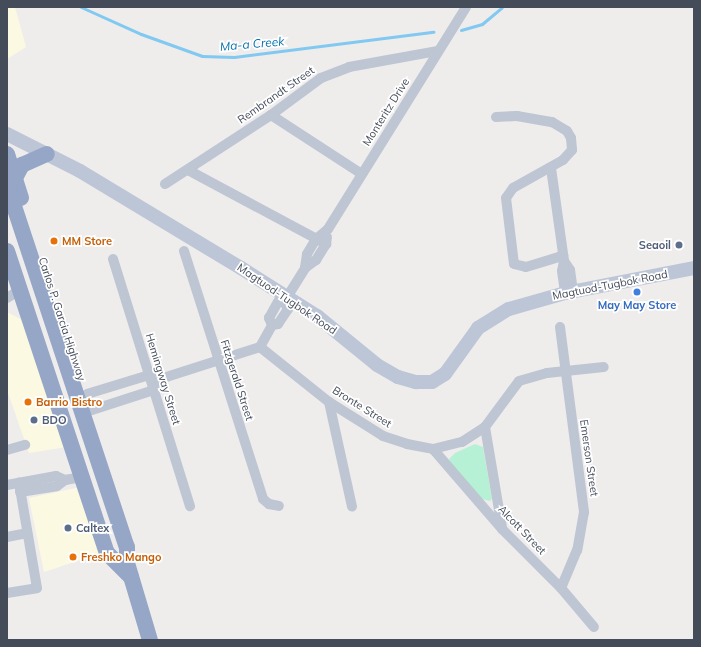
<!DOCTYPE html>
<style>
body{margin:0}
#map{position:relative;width:701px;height:647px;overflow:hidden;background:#efecec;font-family:Mulish,sans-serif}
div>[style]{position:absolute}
.commercial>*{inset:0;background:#fcf9e2}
.green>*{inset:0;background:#b6f1d5}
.stream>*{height:3px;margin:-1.5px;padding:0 1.5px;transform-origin:1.5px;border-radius:1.5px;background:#81c9f0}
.minor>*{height:10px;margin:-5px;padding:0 5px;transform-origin:5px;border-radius:5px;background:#bec6d3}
.secondary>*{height:14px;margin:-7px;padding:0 7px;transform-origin:7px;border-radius:7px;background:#bdc6d7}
.trunk>*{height:16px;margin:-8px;padding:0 8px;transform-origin:8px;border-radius:8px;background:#95a6c6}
.dots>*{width:11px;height:11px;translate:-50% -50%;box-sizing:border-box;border:2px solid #fff;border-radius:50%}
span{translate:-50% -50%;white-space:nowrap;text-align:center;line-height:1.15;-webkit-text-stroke:3.5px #fff;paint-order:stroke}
.street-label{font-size:11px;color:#444c5a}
.food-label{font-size:11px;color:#c56008;font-weight:700}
.left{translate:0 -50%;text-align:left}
.service-label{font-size:11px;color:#4e5e75;font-weight:700}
.right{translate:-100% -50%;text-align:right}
.shop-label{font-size:11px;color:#366cbe;font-weight:700}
.water-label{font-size:12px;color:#0471ac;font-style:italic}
.frame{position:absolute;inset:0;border:8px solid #444c5a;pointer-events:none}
</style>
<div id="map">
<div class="commercial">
<div style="clip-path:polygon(7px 7px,15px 7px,26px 47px,7px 59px)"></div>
<div style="clip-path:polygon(7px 312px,26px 322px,67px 447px,29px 453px,7px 390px)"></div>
<div style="clip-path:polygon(80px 487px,102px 553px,44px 572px,29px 498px)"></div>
</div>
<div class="green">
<div style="clip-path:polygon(475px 444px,483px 447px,492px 499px,490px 501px,482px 499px,452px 468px,449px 459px,455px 453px)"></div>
</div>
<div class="stream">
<div style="left:81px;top:7px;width:66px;rotate:24.2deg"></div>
<div style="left:141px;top:34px;width:65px;rotate:19.8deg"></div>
<div style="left:202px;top:56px;width:32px;rotate:2deg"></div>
<div style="left:234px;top:57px;width:201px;rotate:-7.2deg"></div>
<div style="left:461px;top:30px;width:22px;rotate:-16deg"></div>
<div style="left:482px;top:24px;width:26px;rotate:-40deg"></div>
</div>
<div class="minor">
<div style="left:271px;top:115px;width:108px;rotate:33deg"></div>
<div style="left:496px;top:117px;width:21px;rotate:-3deg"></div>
<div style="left:517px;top:116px;width:36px;rotate:10deg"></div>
<div style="left:552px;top:122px;width:17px;rotate:31deg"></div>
<div style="left:567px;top:131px;width:8px;rotate:60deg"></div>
<div style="left:571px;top:138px;width:12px;rotate:85deg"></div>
<div style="left:572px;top:150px;width:13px;rotate:132deg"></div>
<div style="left:563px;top:160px;width:57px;rotate:150.8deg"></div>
<div style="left:513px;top:188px;width:12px;rotate:125deg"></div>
<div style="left:506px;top:198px;width:66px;rotate:83.1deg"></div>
<div style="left:514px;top:264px;width:12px;rotate:14deg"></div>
<div style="left:526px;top:267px;width:39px;rotate:-17deg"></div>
<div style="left:551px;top:168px;width:94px;rotate:82deg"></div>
<div style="left:564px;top:261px;width:10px;rotate:101deg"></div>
<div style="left:562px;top:271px;width:22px;rotate:82deg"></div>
<div style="left:188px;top:170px;width:157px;rotate:28.2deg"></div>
<div style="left:165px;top:184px;width:126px;rotate:-33.1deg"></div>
<div style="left:271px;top:115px;width:62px;rotate:-36.5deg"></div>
<div style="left:321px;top:78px;width:30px;rotate:-21deg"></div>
<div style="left:349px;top:67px;width:89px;rotate:-10.3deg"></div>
<div style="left:184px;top:251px;width:260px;rotate:72.3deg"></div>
<div style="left:263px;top:499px;width:8px;rotate:40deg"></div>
<div style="left:269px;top:504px;width:10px;rotate:11deg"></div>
<div style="left:113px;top:259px;width:259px;rotate:72.7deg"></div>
<div style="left:564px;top:261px;width:11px;rotate:56deg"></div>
<div style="left:570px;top:270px;width:22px;rotate:82deg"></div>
<div style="left:305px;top:268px;width:14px;rotate:-82deg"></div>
<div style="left:307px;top:254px;width:17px;rotate:-59deg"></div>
<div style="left:316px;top:239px;width:16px;rotate:-40deg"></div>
<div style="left:328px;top:229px;width:261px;rotate:-58.1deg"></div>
<div style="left:7px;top:298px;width:15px;rotate:-32deg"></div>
<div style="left:272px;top:325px;width:8px;rotate:-113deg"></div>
<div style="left:269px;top:318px;width:18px;rotate:-61deg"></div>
<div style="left:278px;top:302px;width:6px"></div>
<div style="left:284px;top:302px;width:40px;rotate:-58deg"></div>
<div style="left:305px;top:268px;width:14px;rotate:-36deg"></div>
<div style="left:316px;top:260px;width:19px;rotate:-58deg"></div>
<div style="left:326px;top:244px;width:7px;rotate:-82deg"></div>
<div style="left:560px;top:327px;width:187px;rotate:82.6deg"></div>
<div style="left:584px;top:512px;width:39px;rotate:100deg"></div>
<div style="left:577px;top:550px;width:41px;rotate:112.8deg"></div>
<div style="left:260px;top:347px;width:88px;rotate:38.6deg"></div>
<div style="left:329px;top:402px;width:64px;rotate:32.2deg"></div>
<div style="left:383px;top:436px;width:25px;rotate:18deg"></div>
<div style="left:407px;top:444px;width:26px;rotate:11deg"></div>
<div style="left:433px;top:449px;width:30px;rotate:-14deg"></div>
<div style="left:462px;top:442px;width:27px;rotate:-33deg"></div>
<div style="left:485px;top:427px;width:57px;rotate:-53.5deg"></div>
<div style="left:519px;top:381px;width:29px;rotate:-16deg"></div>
<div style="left:547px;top:373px;width:57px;rotate:-6deg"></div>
<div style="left:87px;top:394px;width:65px;rotate:-17deg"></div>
<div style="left:149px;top:375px;width:6px;rotate:18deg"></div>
<div style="left:329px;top:402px;width:107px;rotate:77.6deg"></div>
<div style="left:92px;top:410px;width:65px;rotate:-17.9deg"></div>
<div style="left:154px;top:390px;width:13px;rotate:-61deg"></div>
<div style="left:160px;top:379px;width:105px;rotate:-17.7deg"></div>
<div style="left:260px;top:347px;width:25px;rotate:-61deg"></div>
<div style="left:272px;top:325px;width:6px;rotate:-9deg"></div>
<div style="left:278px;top:324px;width:18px;rotate:-56deg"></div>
<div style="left:288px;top:309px;width:8px;rotate:-120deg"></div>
<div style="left:485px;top:427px;width:102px;rotate:80.4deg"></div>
<div style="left:433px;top:449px;width:106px;rotate:49.2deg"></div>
<div style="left:502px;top:529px;width:83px;rotate:45deg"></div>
<div style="left:561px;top:588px;width:51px;rotate:49.8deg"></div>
<div style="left:7px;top:450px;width:19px;rotate:-16deg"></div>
<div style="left:7px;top:485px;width:50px;rotate:-10.4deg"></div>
<div style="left:56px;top:476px;width:10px;rotate:24deg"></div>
<div style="left:20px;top:492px;width:37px;rotate:-9deg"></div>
<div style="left:57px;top:486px;width:10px;rotate:-37deg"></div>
<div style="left:65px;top:480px;width:17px;rotate:-10deg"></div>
<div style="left:7px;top:537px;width:20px;rotate:-11deg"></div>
<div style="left:7px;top:593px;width:30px;rotate:-9deg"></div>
<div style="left:37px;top:588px;width:107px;rotate:-99.7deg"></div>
</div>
<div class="secondary">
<div style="left:7px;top:134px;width:82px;rotate:26.9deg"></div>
<div style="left:80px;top:171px;width:188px;rotate:31.1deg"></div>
<div style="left:241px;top:268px;width:90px;rotate:32.3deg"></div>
<div style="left:317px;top:316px;width:77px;rotate:39.2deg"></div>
<div style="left:377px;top:365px;width:24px;rotate:30deg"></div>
<div style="left:398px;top:377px;width:19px;rotate:16deg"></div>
<div style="left:416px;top:382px;width:16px"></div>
<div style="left:432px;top:382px;width:15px;rotate:-32deg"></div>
<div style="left:445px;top:374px;width:57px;rotate:-54.3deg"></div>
<div style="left:478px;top:328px;width:36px;rotate:-32deg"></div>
<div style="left:509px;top:309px;width:58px;rotate:-15.9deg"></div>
<div style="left:565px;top:293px;width:131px;rotate:-11deg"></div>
</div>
<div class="trunk">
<div style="left:7px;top:154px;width:46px;rotate:72.3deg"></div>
<div style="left:15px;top:178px;width:15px;rotate:-62deg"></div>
<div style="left:22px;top:165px;width:27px;rotate:-24deg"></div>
<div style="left:7px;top:185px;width:381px;rotate:71.7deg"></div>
<div style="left:127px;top:547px;width:16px;rotate:90deg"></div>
<div style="left:127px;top:563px;width:80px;rotate:73.4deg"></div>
<div style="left:7px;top:251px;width:318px;rotate:71.7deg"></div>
<div style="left:107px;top:553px;width:34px;rotate:45deg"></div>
</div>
<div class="dots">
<div style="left:54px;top:241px;background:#e8710a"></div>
<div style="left:679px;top:245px;background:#5c6f8a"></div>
<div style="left:637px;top:292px;background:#3f7fe0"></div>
<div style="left:28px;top:402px;background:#e8710a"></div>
<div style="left:34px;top:420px;background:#5c6f8a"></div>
<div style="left:68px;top:528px;background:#5c6f8a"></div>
<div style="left:73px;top:557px;background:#e8710a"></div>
</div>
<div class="street-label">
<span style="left:276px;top:95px;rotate:-35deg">Rembrandt Street</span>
<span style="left:386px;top:112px;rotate:-58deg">Monteritz Drive</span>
<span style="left:610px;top:285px;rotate:-11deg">Magtuod-Tugbok Road</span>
<span style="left:287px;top:299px;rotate:34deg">Magtuod-Tugbok Road</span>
<span style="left:62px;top:319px;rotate:72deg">Carlos P. Garcia Highway</span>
<span style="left:163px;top:379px;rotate:73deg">Hemingway Street</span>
<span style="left:237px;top:380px;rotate:72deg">Fitzgerald Street</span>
<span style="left:362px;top:407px;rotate:32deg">Bronte Street</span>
<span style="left:589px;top:458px;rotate:82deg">Emerson Street</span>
<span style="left:522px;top:530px;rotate:46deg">Alcott Street</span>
</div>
<div class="food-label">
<span class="left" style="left:62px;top:241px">MM Store</span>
<span class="left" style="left:36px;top:402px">Barrio Bistro</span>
<span class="left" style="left:81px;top:557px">Freshko Mango</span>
</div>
<div class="service-label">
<span class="right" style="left:671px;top:245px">Seaoil</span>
<span class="left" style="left:42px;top:420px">BDO</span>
<span class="left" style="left:76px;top:528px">Caltex</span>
</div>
<div class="shop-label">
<span style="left:637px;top:305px">May May Store</span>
</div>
<div class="water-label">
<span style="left:252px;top:44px;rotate:-5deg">Ma-a Creek</span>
</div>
<div class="frame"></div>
</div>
